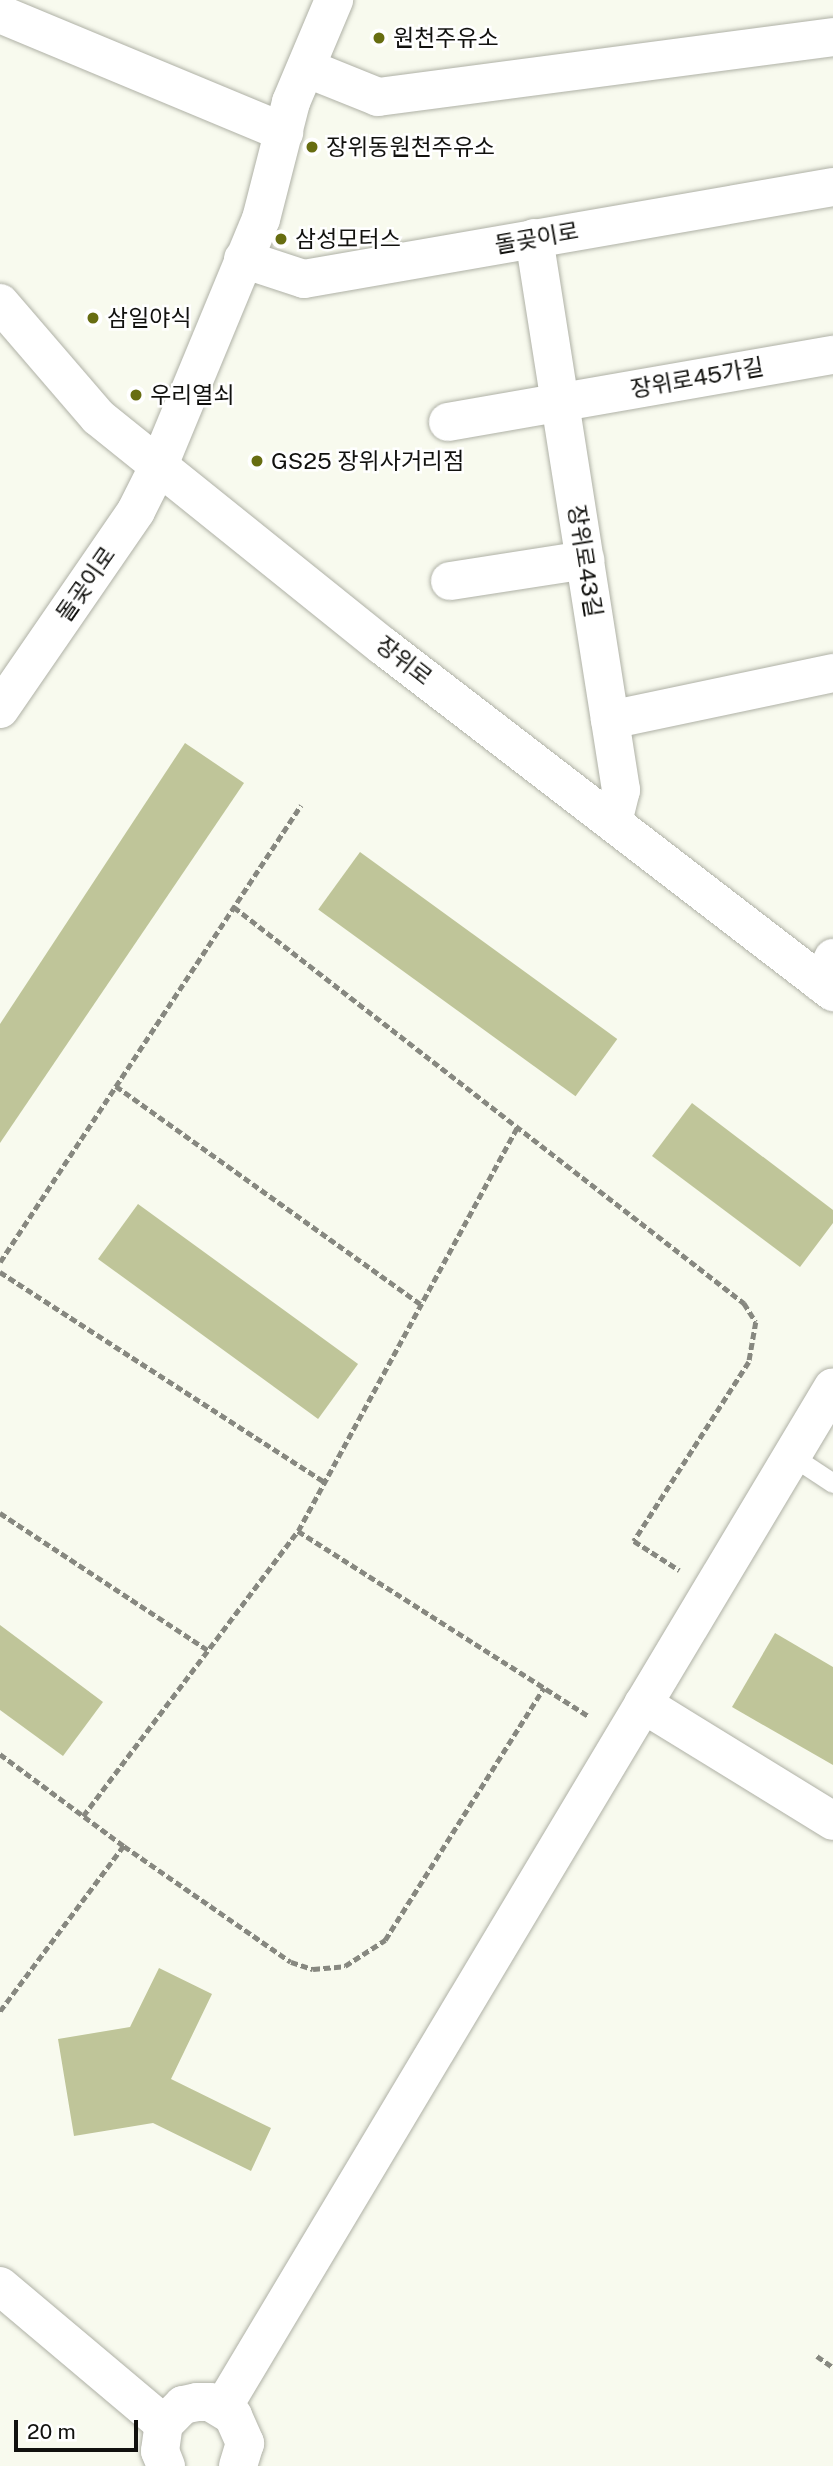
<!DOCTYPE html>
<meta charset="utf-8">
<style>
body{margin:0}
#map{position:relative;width:833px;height:2466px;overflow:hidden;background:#f8faee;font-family:"Public Sans","Noto Sans KR",sans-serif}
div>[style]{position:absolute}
.building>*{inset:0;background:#bfc599;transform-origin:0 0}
.path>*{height:4.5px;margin-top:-2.25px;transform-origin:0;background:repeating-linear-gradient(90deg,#878880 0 7px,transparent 0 10.5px)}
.roads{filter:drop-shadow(0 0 2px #afb1a6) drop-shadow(0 0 2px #afb1a6)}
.service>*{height:19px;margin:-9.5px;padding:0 9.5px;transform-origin:9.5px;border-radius:9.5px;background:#fff}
.minor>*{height:38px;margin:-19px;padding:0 19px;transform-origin:19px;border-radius:19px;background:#fff}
.tertiary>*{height:38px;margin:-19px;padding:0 19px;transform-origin:19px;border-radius:19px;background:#fff}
.secondary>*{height:38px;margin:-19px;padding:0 19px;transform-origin:19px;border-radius:19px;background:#fff}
.dots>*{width:19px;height:19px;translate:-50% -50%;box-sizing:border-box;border:4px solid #fff;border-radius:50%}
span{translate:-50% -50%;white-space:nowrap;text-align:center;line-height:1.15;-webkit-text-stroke:5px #fff;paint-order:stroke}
.poi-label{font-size:23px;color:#11110e}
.left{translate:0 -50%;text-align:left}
.street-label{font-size:23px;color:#11110e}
.scale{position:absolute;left:14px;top:2420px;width:124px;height:32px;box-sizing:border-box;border:4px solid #11110e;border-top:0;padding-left:9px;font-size:21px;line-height:24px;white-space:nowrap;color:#11110e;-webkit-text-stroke:5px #fff;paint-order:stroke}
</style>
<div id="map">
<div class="building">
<div style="clip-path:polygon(185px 743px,244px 783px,0 1143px,0 1024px)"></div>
<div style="left:360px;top:852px;width:318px;height:71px;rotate:36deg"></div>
<div style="clip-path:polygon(692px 1103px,833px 1210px,833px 1223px,800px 1267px,652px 1156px)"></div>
<div style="left:138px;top:1204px;width:272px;height:68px;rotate:36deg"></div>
<div style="clip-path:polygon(0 1625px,103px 1702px,63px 1756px,0 1710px)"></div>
<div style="clip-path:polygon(775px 1633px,833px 1667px,833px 1765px,732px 1707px)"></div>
<div style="clip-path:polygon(159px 1968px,212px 1994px,171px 2079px,271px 2128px,251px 2171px,153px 2123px,74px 2136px,58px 2039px,130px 2027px)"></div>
</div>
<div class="path">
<div style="left:234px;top:907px;width:646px;rotate:37.83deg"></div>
<div style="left:744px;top:1303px;width:22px;rotate:58deg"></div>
<div style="left:756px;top:1322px;width:41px;rotate:99.9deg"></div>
<div style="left:749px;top:1362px;width:213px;rotate:122.7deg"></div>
<div style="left:634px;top:1541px;width:54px;rotate:32.8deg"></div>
<div style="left:116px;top:1086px;width:375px;rotate:35.6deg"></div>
<div style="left:0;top:1262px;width:547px;rotate:-56.63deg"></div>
<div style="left:0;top:1272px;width:387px;rotate:32.9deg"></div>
<div style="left:0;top:1513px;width:249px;rotate:33.4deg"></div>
<div style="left:298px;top:1531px;width:346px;rotate:32.5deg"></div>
<div style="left:0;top:1754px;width:154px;rotate:36.6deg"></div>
<div style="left:124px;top:1846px;width:207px;rotate:126.8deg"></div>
<div style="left:83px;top:1816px;width:357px;rotate:-53deg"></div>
<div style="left:298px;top:1531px;width:460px;rotate:-61.5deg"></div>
<div style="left:124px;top:1846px;width:203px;rotate:34.8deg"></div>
<div style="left:291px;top:1962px;width:23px;rotate:18deg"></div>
<div style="left:313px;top:1969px;width:32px;rotate:-5deg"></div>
<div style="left:345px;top:1966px;width:48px;rotate:-33deg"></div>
<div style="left:385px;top:1940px;width:298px;rotate:-57.8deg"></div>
<div style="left:817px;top:2356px;width:19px;rotate:35deg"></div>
</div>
<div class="roads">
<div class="service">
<div style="left:792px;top:1456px;width:49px;rotate:33.4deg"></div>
</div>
<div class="minor">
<div style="left:0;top:14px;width:308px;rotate:22.6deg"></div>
<div style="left:306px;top:68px;width:78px;rotate:21.9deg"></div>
<div style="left:378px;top:97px;width:459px;rotate:-7.5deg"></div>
<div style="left:534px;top:238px;width:559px;rotate:81.04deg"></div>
<div style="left:621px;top:790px;width:33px;rotate:104deg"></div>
<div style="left:243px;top:259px;width:64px;rotate:18.2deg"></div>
<div style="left:304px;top:279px;width:537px;rotate:-9.87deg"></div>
<div style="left:448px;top:422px;width:391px;rotate:-9.9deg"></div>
<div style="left:450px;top:581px;width:137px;rotate:-8.8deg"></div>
<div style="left:610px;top:720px;width:228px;rotate:-11.9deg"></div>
<div style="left:821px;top:983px;width:28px;rotate:-64deg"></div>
<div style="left:643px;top:1704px;width:223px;rotate:31.6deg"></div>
<div style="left:0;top:2286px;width:214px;rotate:40.1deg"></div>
<div style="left:223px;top:2407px;width:1188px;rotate:-59.12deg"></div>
<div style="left:166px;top:2466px;width:16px;rotate:-112deg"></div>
<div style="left:160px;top:2451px;width:27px;rotate:-82deg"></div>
<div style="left:164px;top:2424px;width:27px;rotate:-45deg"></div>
<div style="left:183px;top:2405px;width:14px;rotate:-12deg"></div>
<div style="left:197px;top:2402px;width:13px"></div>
<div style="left:210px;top:2402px;width:27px;rotate:31deg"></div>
<div style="left:233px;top:2416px;width:30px;rotate:66deg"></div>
<div style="left:245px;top:2443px;width:24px;rotate:107deg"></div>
</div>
<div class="tertiary">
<div style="left:0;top:303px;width:150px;rotate:49.3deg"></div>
<div style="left:98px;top:417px;width:366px;rotate:38.8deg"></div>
<div style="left:383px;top:646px;width:568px;rotate:37.56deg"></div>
</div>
<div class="secondary">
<div style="left:0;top:709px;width:240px;rotate:-55.5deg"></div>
<div style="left:136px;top:511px;width:51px;rotate:-63.4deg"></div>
<div style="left:159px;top:465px;width:266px;rotate:-67.5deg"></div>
<div style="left:261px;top:219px;width:121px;rotate:-75.6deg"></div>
<div style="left:291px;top:102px;width:111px;rotate:-67.1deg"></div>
</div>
</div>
<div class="dots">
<div style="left:379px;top:38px;background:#676d11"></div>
<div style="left:312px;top:147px;background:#676d11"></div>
<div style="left:281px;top:239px;background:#676d11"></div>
<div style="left:93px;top:318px;background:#676d11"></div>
<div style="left:136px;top:395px;background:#676d11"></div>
<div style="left:257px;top:461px;background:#676d11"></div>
</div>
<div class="poi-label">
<span class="left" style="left:393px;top:38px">원천주유소</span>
<span class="left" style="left:326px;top:147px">장위동원천주유소</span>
<span class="left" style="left:295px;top:239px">삼성모터스</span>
<span class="left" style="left:107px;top:318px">삼일야식</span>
<span class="left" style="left:150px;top:395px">우리열쇠</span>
<span class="left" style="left:271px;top:461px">GS25 장위사거리점</span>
</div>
<div class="street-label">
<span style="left:537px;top:238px;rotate:-10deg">돌곶이로</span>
<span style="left:697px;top:378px;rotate:-10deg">장위로45가길</span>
<span style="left:585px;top:561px;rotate:81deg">장위로43길</span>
<span style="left:86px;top:584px;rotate:-55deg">돌곶이로</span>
<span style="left:404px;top:661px;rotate:38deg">장위로</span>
</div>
<div class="scale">20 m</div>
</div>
